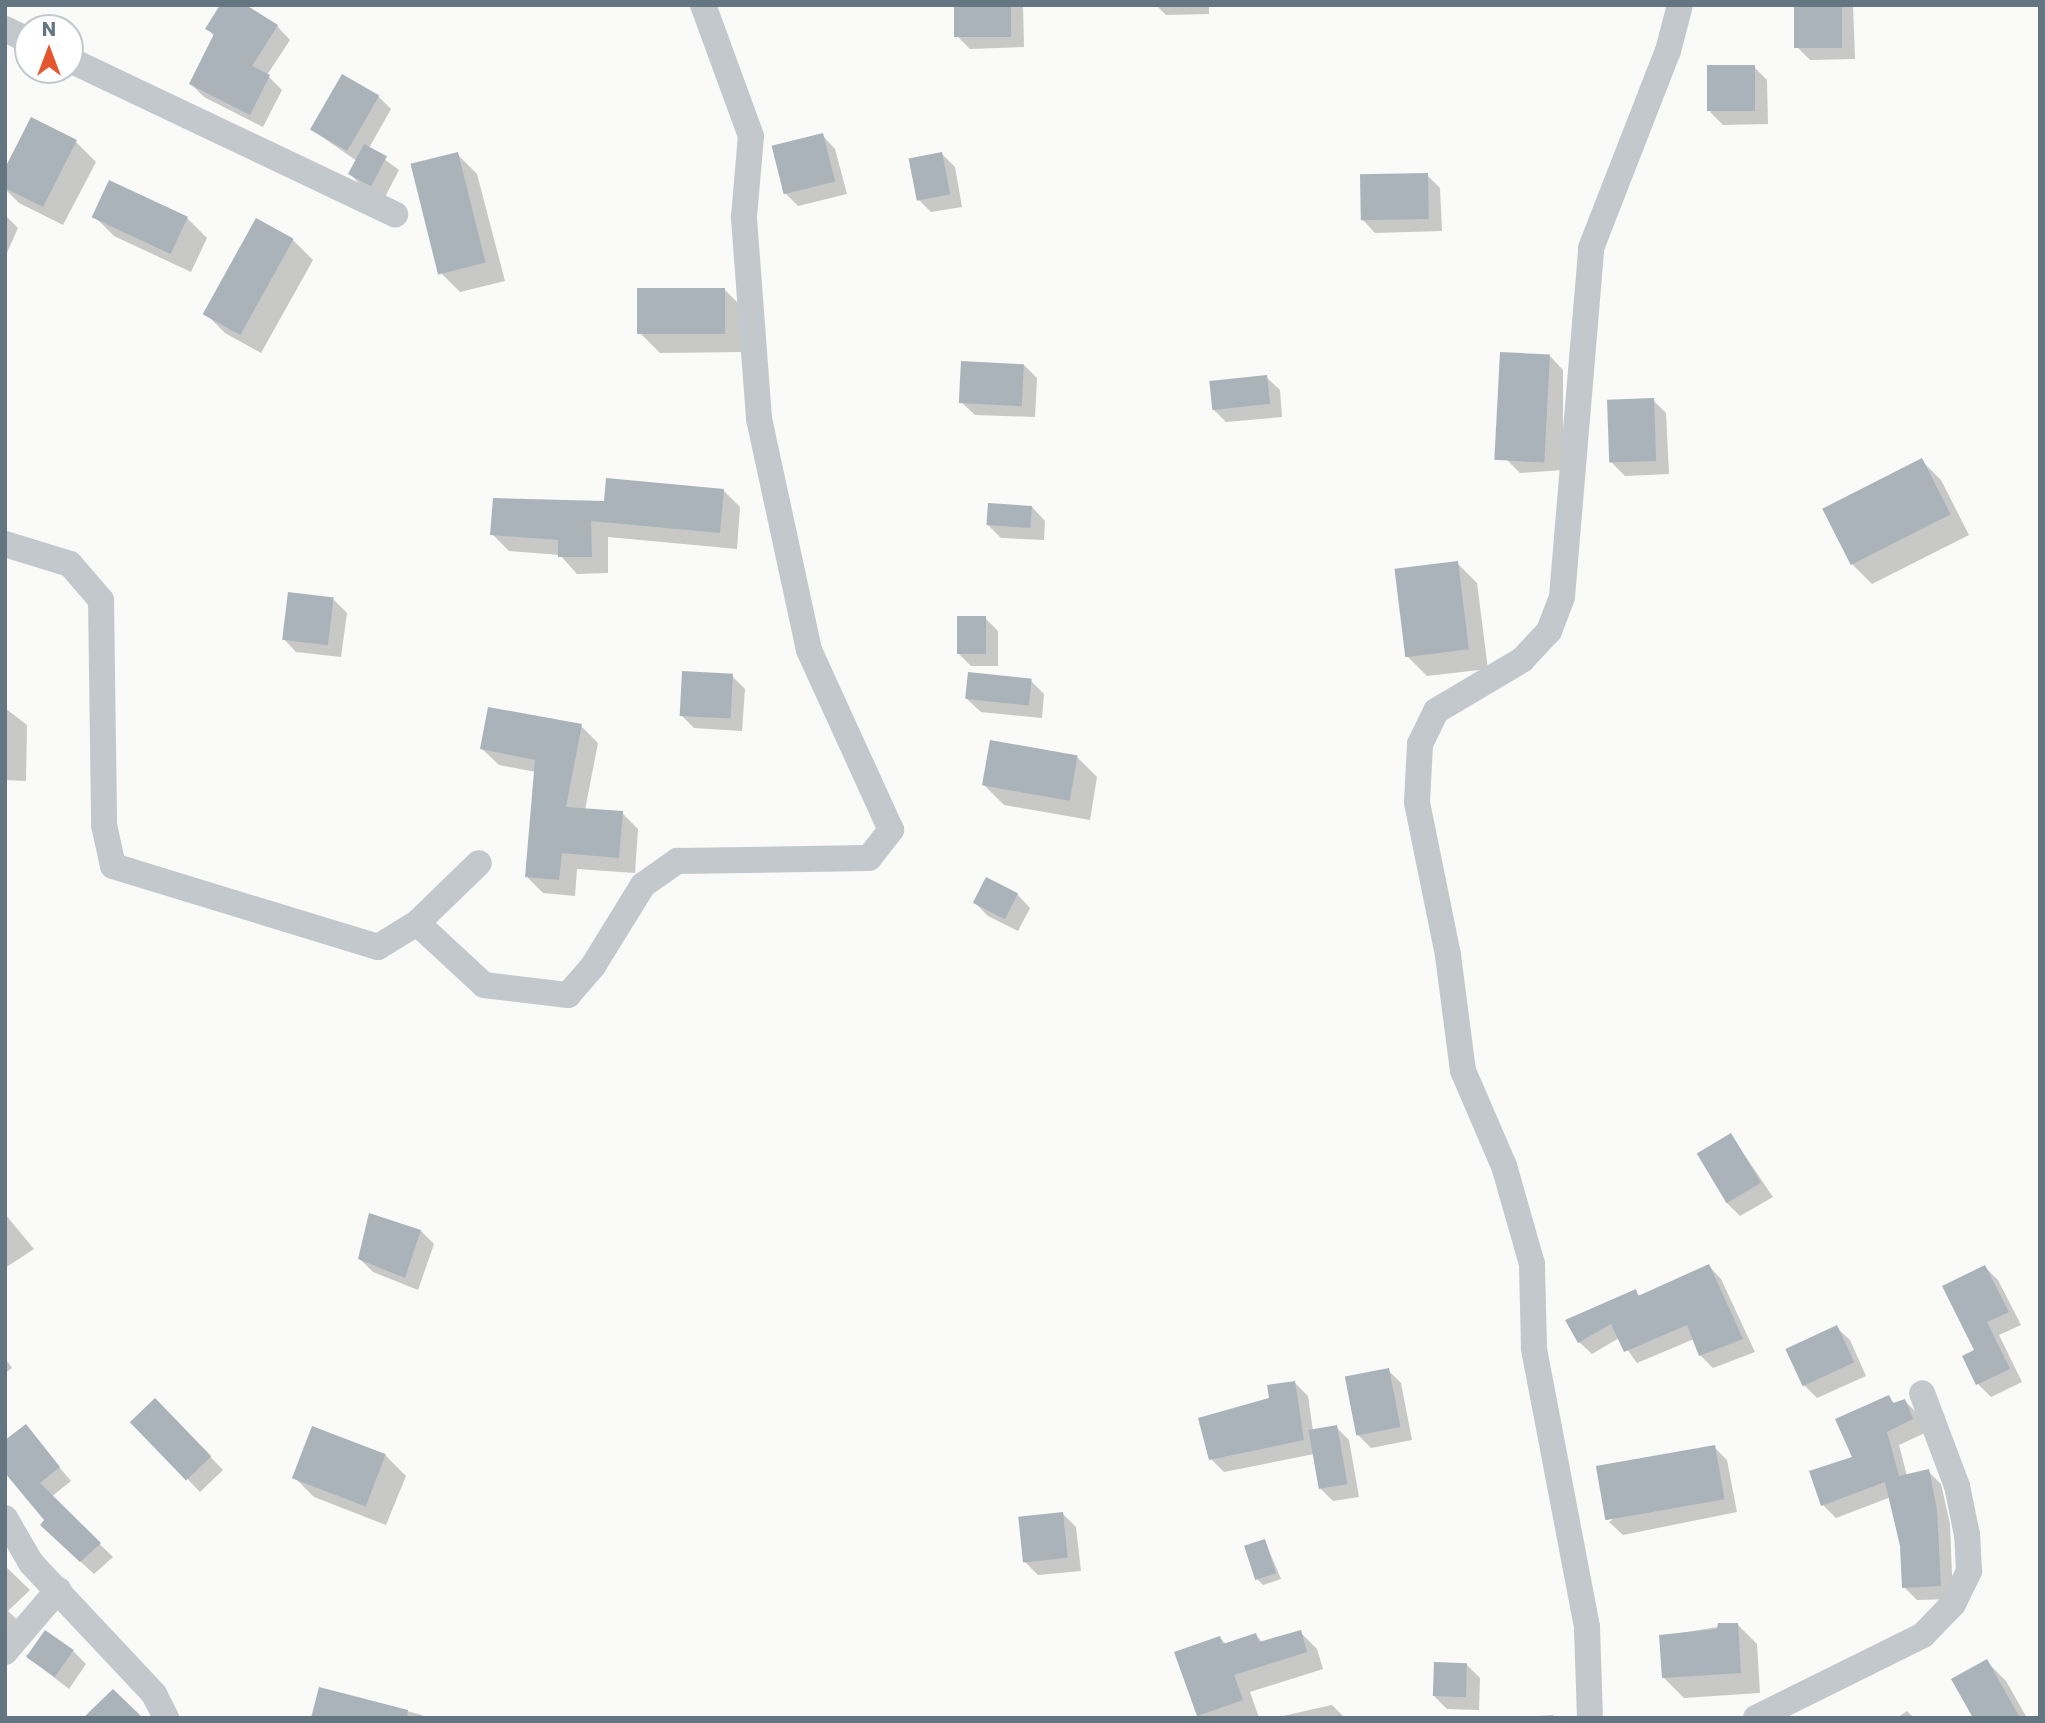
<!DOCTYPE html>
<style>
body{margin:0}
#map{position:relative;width:2045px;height:1723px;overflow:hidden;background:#fafaf8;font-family:Poppins,sans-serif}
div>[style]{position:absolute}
.shadow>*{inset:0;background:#0003}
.building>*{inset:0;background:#aab3b9;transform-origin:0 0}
.minor>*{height:26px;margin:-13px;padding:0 13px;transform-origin:13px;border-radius:13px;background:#c3c8cc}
span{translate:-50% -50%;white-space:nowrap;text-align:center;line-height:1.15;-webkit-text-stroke:7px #fff;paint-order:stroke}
.frame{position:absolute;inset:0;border:7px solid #657683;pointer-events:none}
.north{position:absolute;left:14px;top:14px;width:70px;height:70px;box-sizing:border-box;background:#fff;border:2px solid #c1c8cd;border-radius:50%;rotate:0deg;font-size:19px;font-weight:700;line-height:28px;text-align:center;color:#657683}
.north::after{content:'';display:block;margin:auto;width:24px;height:32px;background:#e4572e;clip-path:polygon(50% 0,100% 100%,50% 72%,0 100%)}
</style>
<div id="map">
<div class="shadow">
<div style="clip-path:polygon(955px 5px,1023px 5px,1024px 47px,970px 49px,957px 36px)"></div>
<div style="clip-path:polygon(1156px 5px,1209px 5px,1209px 14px,1166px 15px)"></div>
<div style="clip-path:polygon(1796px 5px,1853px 5px,1855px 59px,1810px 60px,1797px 47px)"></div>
<div style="clip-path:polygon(277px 26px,290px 40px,267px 75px,282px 90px,263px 127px,204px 97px,191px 84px,215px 37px,207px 28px)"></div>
<div style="clip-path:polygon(1754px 67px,1767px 80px,1768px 124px,1723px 125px,1710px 112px)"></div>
<div style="clip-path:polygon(378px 96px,391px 109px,369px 148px,399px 170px,385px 197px,363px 187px,350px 174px,357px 161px,312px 130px)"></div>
<div style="clip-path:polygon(822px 135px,835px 149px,847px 194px,798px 206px,785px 193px)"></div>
<div style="clip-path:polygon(76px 142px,96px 162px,63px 225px,19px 203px,5px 189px,5px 172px)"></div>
<div style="clip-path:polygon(457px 154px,477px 174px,505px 281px,460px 292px,440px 272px)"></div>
<div style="clip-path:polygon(942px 154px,955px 167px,962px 207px,931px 212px,918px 199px)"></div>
<div style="clip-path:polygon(1427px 175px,1440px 188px,1442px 231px,1375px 233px,1362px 219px)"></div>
<div style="clip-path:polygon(5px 215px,18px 228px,5px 257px)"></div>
<div style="clip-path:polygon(94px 216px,187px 218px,207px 238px,191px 272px,114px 236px)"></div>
<div style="clip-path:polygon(293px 240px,313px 260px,261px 353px,225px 333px,205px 313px)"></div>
<div style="clip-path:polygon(724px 289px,744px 309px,745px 352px,660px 353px,640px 333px)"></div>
<div style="clip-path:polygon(1550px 356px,1563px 370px,1563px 470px,1520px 473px,1506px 459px)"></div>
<div style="clip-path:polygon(1024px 365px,1037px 378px,1035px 417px,975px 415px,961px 402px)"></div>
<div style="clip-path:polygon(1266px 377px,1280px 390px,1282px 417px,1226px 422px,1213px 409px)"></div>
<div style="clip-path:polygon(1653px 400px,1666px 413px,1669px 474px,1625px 476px,1612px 463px)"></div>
<div style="clip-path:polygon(1921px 460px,1941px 480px,1969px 535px,1872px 584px,1852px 564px)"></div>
<div style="clip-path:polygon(723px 490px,740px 507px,737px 549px,608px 537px,608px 573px,577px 574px,560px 555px,509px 551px,492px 534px,605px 503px)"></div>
<div style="clip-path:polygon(1032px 507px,1045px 521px,1044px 540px,1001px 538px,988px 525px)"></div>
<div style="clip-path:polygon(1457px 563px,1477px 583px,1488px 669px,1427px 676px,1407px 656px)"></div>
<div style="clip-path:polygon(334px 600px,347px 613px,341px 657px,296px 652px,283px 638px)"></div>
<div style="clip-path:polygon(985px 618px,998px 631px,998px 666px,971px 666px,958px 653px)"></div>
<div style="clip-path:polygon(732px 676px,745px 689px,742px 731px,694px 728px,681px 715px)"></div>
<div style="clip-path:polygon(1031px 681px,1044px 694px,1042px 718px,981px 712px,967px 699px)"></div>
<div style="clip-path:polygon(5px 708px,27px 725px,26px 781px,5px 780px)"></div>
<div style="clip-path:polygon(581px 726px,598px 743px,585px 810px,622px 813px,638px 829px,635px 873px,577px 869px,575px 896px,543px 893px,527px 877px,536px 772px,499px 765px,482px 749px)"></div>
<div style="clip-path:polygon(1077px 757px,1097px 777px,1090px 820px,1004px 805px,984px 785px)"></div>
<div style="clip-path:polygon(1017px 894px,1030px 908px,1018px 931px,988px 916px,975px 903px)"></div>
<div style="clip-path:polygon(1731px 1135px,1773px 1197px,1740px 1216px,1727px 1203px)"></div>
<div style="clip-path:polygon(5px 1214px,34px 1249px,5px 1268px)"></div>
<div style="clip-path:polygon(421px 1231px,434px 1244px,418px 1290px,373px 1272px,360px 1259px)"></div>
<div style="clip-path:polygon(1709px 1266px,1721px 1279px,1755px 1352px,1713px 1368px,1700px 1355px,1694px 1339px,1637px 1363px,1619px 1338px,1592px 1354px,1579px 1342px,1635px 1291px,1641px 1297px)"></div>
<div style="clip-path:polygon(1985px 1267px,1998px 1280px,2021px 1325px,1999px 1335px,2022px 1382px,1991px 1397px,1978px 1384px,1965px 1357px,1977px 1351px)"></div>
<div style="clip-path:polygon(1836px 1327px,1850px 1340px,1866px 1376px,1817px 1398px,1804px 1385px)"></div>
<div style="clip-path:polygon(5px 1358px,12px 1368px,5px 1373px)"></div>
<div style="clip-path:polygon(1388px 1370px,1401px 1383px,1412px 1440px,1371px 1448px,1358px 1435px)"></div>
<div style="clip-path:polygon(1295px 1383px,1308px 1396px,1313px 1431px,1336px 1427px,1349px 1440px,1359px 1497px,1333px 1501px,1320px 1488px,1314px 1454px,1224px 1472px,1211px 1459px)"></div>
<div style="clip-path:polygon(1888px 1397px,1895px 1404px,1905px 1401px,1918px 1414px,1925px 1433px,1899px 1445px,1907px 1476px,1928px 1471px,1941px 1484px,1950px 1524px,1953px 1599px,1917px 1600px,1904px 1587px,1902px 1546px,1891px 1497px,1836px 1518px,1823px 1505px)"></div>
<div style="clip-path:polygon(168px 1413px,223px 1470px,200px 1492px,133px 1422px)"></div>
<div style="clip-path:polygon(25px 1427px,71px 1481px,51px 1497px,113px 1557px,94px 1574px,55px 1538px,46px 1520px)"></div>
<div style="clip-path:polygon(313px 1428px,385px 1455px,406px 1476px,386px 1525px,314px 1497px,294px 1477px)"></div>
<div style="clip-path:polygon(1714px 1447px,1727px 1460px,1737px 1512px,1623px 1535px,1609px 1522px)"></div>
<div style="clip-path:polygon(1063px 1514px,1076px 1527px,1081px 1571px,1038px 1575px,1025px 1562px)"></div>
<div style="clip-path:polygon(1265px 1541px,1281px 1579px,1263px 1585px,1257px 1579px)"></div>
<div style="clip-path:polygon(5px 1566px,30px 1590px,8px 1611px,30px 1632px,5px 1656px)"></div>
<div style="clip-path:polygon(1737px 1624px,1757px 1644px,1760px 1693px,1684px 1698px,1664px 1678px,1661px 1636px)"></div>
<div style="clip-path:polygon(1300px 1632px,1317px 1649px,1323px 1669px,1250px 1692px,1259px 1718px,1199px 1718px,1176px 1653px,1220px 1638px,1226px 1644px,1256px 1635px,1263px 1643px)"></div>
<div style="clip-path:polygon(73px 1651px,86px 1664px,69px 1689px,25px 1655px)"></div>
<div style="clip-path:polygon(1986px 1661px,2006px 1681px,2027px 1718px,1975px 1718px)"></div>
<div style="clip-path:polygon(1467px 1665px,1480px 1678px,1479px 1710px,1447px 1709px,1434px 1696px)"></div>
<div style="clip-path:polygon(320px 1689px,422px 1715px,424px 1718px,313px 1718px)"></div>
<div style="clip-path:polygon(1332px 1705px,1345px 1718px,1274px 1718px)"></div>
<div style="clip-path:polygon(1907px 1711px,1914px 1718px,1897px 1718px)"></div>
<div style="clip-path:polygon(1553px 1715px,1556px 1718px,1512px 1718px)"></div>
</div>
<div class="building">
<div style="clip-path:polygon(220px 5px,246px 5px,278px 25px,252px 66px,270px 75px,250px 115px,189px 84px,214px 34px,205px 29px)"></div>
<div style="left:954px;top:5px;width:57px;height:32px"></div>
<div style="left:1794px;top:5px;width:48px;height:43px"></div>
<div style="left:1755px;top:65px;width:46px;height:48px;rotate:90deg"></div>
<div style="left:342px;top:74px;width:43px;height:64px;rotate:30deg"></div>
<div style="clip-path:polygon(31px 117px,77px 140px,43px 207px,5px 188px,5px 168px)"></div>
<div style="left:823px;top:133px;width:50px;height:53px;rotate:76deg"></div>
<div style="left:364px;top:144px;width:26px;height:34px;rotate:28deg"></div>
<div style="left:458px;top:152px;width:114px;height:49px;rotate:76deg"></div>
<div style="left:942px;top:152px;width:43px;height:34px;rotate:79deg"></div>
<div style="left:1428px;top:173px;width:46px;height:68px;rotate:89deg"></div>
<div style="left:109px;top:180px;width:87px;height:41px;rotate:25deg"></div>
<div style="left:256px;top:218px;width:43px;height:110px;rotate:29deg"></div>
<div style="left:637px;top:288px;width:88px;height:46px"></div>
<div style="left:1500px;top:352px;width:50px;height:108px;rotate:3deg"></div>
<div style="left:961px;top:361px;width:63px;height:42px;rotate:3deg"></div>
<div style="left:1267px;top:375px;width:29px;height:58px;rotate:84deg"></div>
<div style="left:1654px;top:398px;width:63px;height:47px;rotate:88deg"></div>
<div style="left:1922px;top:458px;width:63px;height:112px;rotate:63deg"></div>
<div style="clip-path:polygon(606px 478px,724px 489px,720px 533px,591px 521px,592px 557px,558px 557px,558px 540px,490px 535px,493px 498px,604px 501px)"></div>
<div style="left:988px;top:503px;width:44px;height:22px;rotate:4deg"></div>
<div style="left:1458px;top:561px;width:89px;height:64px;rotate:83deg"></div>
<div style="left:288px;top:592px;width:46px;height:48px;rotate:7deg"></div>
<div style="left:957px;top:616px;width:29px;height:38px"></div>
<div style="left:682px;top:671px;width:51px;height:45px;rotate:3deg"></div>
<div style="left:968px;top:672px;width:64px;height:27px;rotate:6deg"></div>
<div style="clip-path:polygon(488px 707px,582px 724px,566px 807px,623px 811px,619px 858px,562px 853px,559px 880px,525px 877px,535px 760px,480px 749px)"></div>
<div style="left:990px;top:740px;width:89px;height:46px;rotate:10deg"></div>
<div style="left:986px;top:877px;width:36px;height:29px;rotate:27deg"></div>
<div style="left:1731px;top:1133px;width:58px;height:40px;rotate:59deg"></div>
<div style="clip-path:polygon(369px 1213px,421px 1230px,405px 1278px,358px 1259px)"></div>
<div style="clip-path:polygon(1709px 1264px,1743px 1339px,1699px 1356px,1687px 1325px,1624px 1352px,1611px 1324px,1578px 1343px,1565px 1320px,1636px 1289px,1638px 1296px)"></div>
<div style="clip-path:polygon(1985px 1265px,2009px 1312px,1987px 1322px,2010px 1369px,1976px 1385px,1962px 1356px,1974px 1350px,1942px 1286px)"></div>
<div style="left:1837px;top:1325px;width:41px;height:57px;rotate:65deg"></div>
<div style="left:1389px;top:1368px;width:60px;height:45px;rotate:79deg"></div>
<div style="clip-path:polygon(1295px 1381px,1304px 1440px,1209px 1460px,1198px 1418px,1269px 1398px,1267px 1385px)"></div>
<div style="clip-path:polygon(1889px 1395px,1893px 1403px,1905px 1399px,1913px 1419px,1887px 1432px,1899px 1476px,1929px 1469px,1937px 1510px,1941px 1586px,1902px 1588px,1900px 1546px,1885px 1482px,1821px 1506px,1809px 1471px,1852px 1457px,1835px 1419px)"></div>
<div style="left:155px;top:1398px;width:81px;height:35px;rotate:46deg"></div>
<div style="clip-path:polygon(26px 1424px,60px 1467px,40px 1483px,101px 1543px,80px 1562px,40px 1525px,44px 1520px,5px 1473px,5px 1440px)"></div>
<div style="left:1337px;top:1425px;width:60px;height:29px;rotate:80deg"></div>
<div style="left:312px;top:1426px;width:79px;height:56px;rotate:21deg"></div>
<div style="left:1715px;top:1445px;width:55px;height:121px;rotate:80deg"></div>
<div style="left:1063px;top:1512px;width:46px;height:45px;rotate:84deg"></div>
<div style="left:1265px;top:1539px;width:36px;height:22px;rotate:72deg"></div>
<div style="clip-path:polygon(1718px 1623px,1738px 1623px,1741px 1673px,1662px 1678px,1659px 1635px,1717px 1629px)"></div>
<div style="left:45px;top:1630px;width:35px;height:33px;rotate:35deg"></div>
<div style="clip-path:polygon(1301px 1630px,1307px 1652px,1234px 1675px,1243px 1700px,1197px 1716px,1174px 1652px,1220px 1636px,1223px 1644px,1256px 1633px,1259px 1642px)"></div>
<div style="clip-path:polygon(1987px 1659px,2020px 1718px,1973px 1718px,1951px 1679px)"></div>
<div style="left:1434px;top:1662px;width:33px;height:34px;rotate:2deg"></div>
<div style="clip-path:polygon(319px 1687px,408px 1710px,407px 1718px,311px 1718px)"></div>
<div style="clip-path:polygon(113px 1689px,143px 1718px,83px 1718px)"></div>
</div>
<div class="minor">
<div style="left:5px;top:29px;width:25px;rotate:26deg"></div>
<div style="left:70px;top:60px;width:360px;rotate:25.4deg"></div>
<div style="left:5px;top:544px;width:68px;rotate:17.1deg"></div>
<div style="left:70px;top:564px;width:48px;rotate:49.3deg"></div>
<div style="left:101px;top:600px;width:225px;rotate:89.2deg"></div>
<div style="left:104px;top:825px;width:42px;rotate:77.6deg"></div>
<div style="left:113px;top:866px;width:277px;rotate:17deg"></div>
<div style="left:378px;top:947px;width:46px;rotate:-31.6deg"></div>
<div style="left:417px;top:923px;width:86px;rotate:-44.1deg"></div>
<div style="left:417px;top:923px;width:91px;rotate:42.8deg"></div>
<div style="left:484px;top:985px;width:85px;rotate:6.8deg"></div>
<div style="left:568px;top:995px;width:38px;rotate:-49deg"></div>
<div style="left:593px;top:966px;width:95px;rotate:-58.3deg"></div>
<div style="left:643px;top:885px;width:42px;rotate:-35.2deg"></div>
<div style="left:677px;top:861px;width:192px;rotate:-0.9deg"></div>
<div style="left:869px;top:858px;width:36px;rotate:-52deg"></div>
<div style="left:891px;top:830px;width:198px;rotate:-114.5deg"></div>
<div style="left:809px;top:650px;width:237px;rotate:-102.2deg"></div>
<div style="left:759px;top:418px;width:202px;rotate:-94.3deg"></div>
<div style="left:744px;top:217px;width:81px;rotate:-85.1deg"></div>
<div style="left:751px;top:136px;width:140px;rotate:-110.1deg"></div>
<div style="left:5px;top:1518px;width:52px;rotate:60deg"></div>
<div style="left:31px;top:1563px;width:180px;rotate:46.8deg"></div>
<div style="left:154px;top:1694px;width:27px;rotate:63deg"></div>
<div style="left:5px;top:1652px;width:82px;rotate:-49.5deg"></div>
<div style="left:1590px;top:1718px;width:91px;rotate:-91.9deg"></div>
<div style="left:1587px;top:1627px;width:284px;rotate:-100.8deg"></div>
<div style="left:1534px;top:1348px;width:84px;rotate:-91.4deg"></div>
<div style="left:1532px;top:1264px;width:102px;rotate:-105.9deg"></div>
<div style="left:1504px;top:1166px;width:103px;rotate:-113.3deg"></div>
<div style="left:1463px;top:1071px;width:117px;rotate:-97.4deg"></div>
<div style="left:1448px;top:955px;width:156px;rotate:-101.5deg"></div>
<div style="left:1417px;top:802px;width:58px;rotate:-87deg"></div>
<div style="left:1420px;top:744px;width:37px;rotate:-64deg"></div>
<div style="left:1436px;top:711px;width:100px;rotate:-30.7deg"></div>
<div style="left:1522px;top:660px;width:40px;rotate:-47deg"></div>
<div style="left:1549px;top:631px;width:36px;rotate:-69deg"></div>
<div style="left:1562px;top:597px;width:350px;rotate:-85.2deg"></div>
<div style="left:1591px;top:248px;width:212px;rotate:-68.7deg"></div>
<div style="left:1668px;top:51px;width:48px;rotate:-75.4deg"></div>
<div style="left:1756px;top:1718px;width:186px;rotate:-26.4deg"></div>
<div style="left:1923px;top:1635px;width:43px;rotate:-45.9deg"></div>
<div style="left:1953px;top:1604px;width:37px;rotate:-64deg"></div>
<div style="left:1969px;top:1571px;width:36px;rotate:-93deg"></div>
<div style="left:1967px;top:1535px;width:50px;rotate:-101.5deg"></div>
<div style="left:1957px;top:1486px;width:99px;rotate:-110.6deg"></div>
</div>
<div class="frame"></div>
<div class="north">N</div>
</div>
